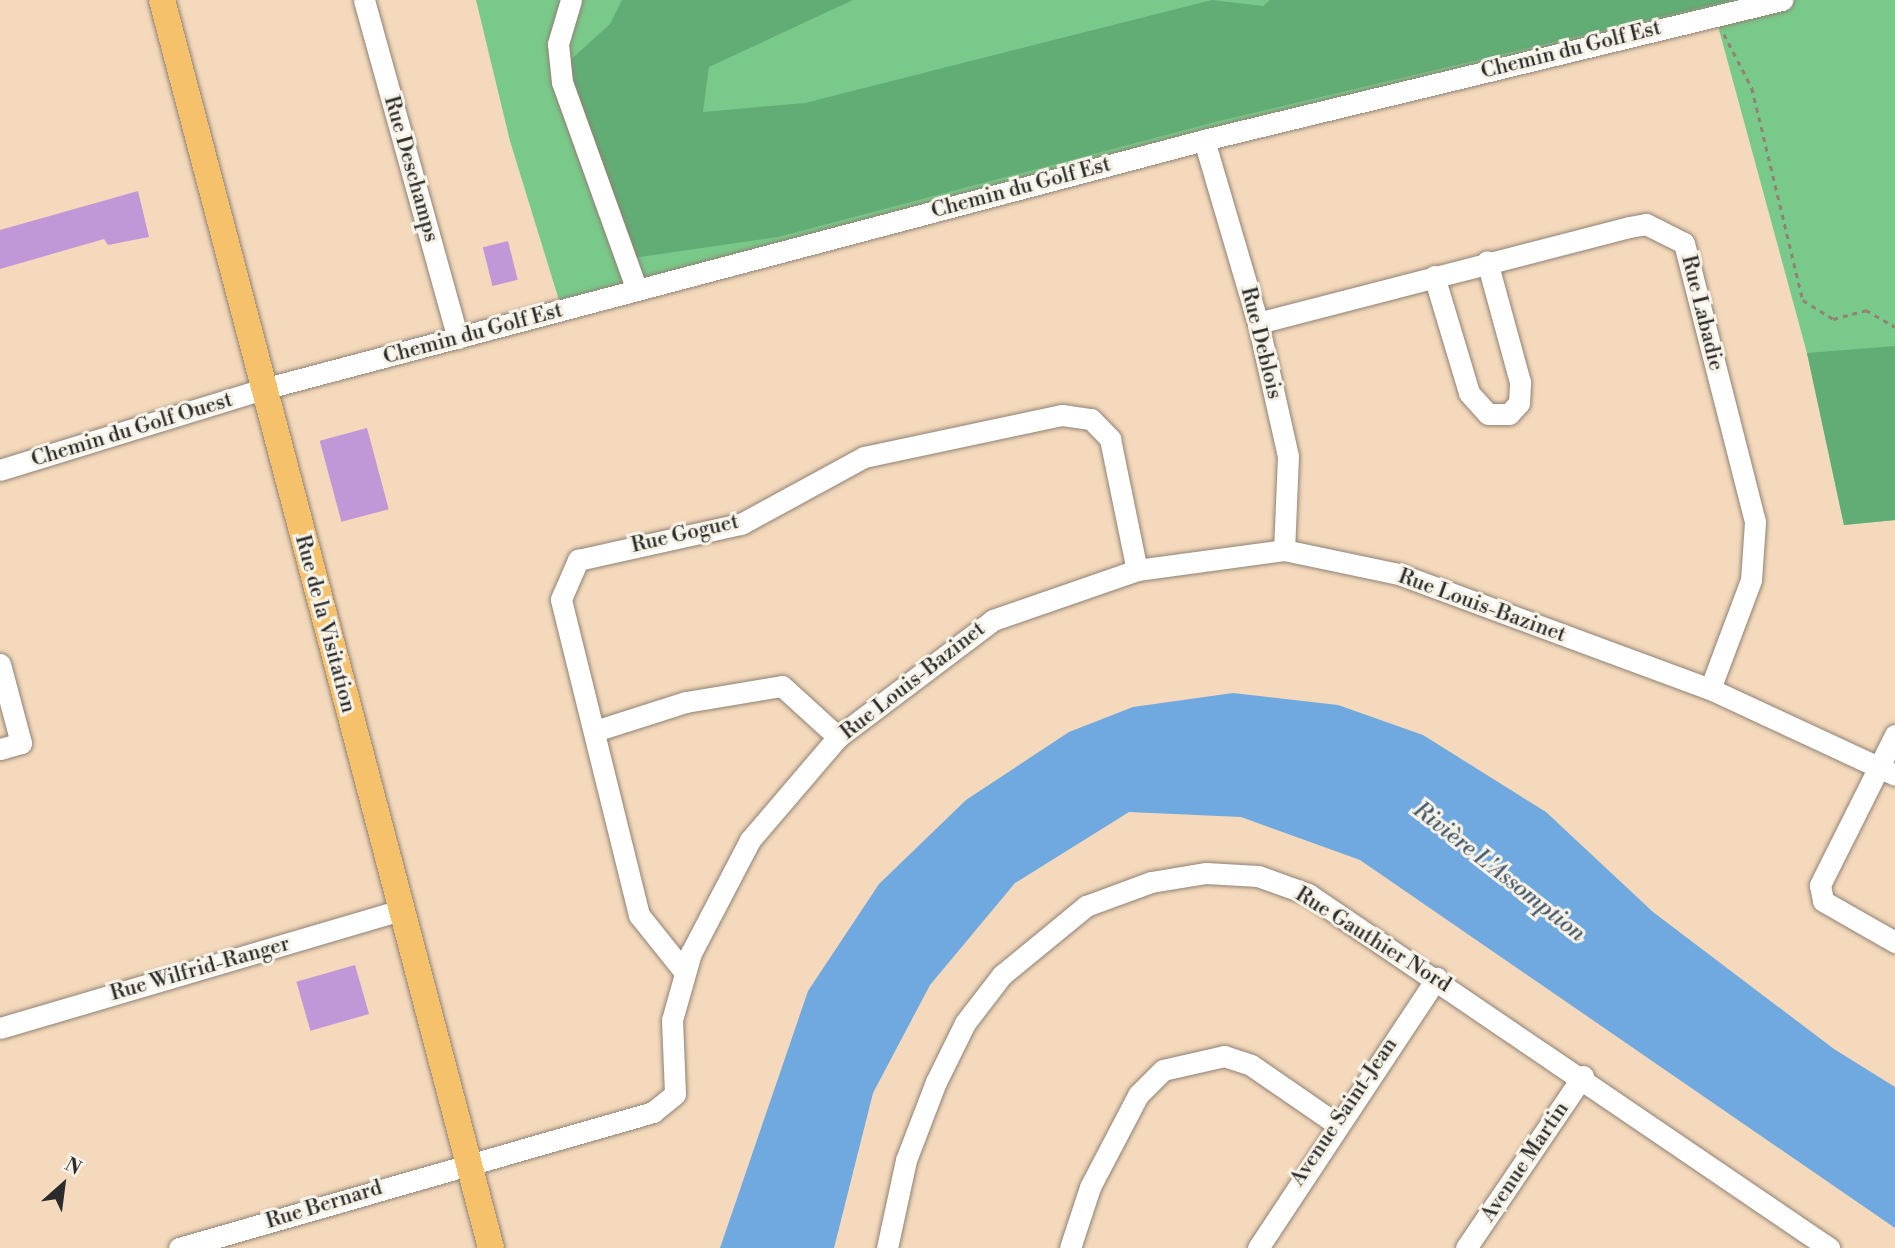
<!DOCTYPE html>
<meta charset="utf-8">
<style>
body{margin:0}
#map{position:relative;width:1895px;height:1248px;overflow:hidden;background:#f4d9bc;font-family:"Libre Bodoni",serif}
div>[style]{position:absolute}
.green>*{inset:0;background:#79c98a}
.forest>*{inset:0;background:#62ad76}
.water>*{inset:0;background:#6fa9df}
.building>*{inset:0;background:#c198d7;transform-origin:0 0}
.path>*{height:2.5px;margin-top:-1.25px;transform-origin:0;background:repeating-linear-gradient(90deg,#908274 0 5px,transparent 0 10px)}
.roads{filter:drop-shadow(0 0 2px #908274) drop-shadow(0 0 2px #908274)}
.minor>*{height:21px;margin:-10.5px;padding:0 10.5px;transform-origin:10.5px;border-radius:10.5px;background:#fff}
.major>*{height:26px;margin:-13px;padding:0 13px;transform-origin:13px;border-radius:13px;background:#f5c16b}
span{translate:-50% -50%;white-space:nowrap;text-align:center;line-height:1.15;-webkit-text-stroke:6px #f7f3e8;paint-order:stroke}
.street-label{font-size:21px;color:#2b2b2b}
.water-label{font-size:23px;color:#43576a;font-style:italic}
.north{position:absolute;left:28px;top:1150px;width:70px;height:70px;-webkit-text-stroke:5px #f7f3e8;paint-order:stroke;rotate:28deg;font-size:19px;font-weight:700;line-height:28px;text-align:center;color:#2b2b2b}
.north::after{content:'';display:block;margin:auto;width:24px;height:32px;background:#2b2b2b;clip-path:polygon(50% 0,100% 100%,50% 72%,0 100%)}
</style>
<div id="map">
<div class="green">
<div style="clip-path:polygon(476px 0,1895px 0,1895px 520px,1844px 525px,1807px 353px,1715px 15px,562px 310px,510px 141px)"></div>
</div>
<div class="forest">
<div style="clip-path:polygon(622px 0,853px 0,709px 67px,703px 112px,805px 103px,1212px 0,1263px 6px,1270px 0,1732px 0,1219px 121px,778px 237px,633px 258px,566px 64px,610px 24px)"></div>
<div style="clip-path:polygon(1895px 346px,1895px 520px,1844px 525px,1807px 353px)"></div>
</div>
<div class="water">
<div style="clip-path:polygon(1233px 693px,1338px 705px,1423px 735px,1546px 812px,1653px 912px,1834px 1049px,1895px 1087px,1895px 1228px,1360px 860px,1241px 817px,1129px 812px,1015px 883px,930px 985px,873px 1093px,834px 1248px,720px 1248px,808px 991px,879px 884px,966px 800px,1069px 732px,1133px 707px)"></div>
</div>
<div class="building">
<div style="clip-path:polygon(138px 191px,149px 237px,108px 245px,104px 239px,0 269px,0 230px)"></div>
<div style="left:508px;top:241px;width:40px;height:26px;rotate:76deg"></div>
<div style="left:367px;top:428px;width:84px;height:49px;rotate:75deg"></div>
<div style="left:355px;top:965px;width:51px;height:61px;rotate:74deg"></div>
</div>
<div class="path">
<div style="left:1724px;top:34px;width:61px;rotate:62.6deg"></div>
<div style="left:1752px;top:88px;width:218px;rotate:76.5deg"></div>
<div style="left:1803px;top:300px;width:36px;rotate:32deg"></div>
<div style="left:1833px;top:319px;width:34px;rotate:-15deg"></div>
<div style="left:1866px;top:310px;width:34px;rotate:30deg"></div>
</div>
<div class="roads">
<div class="minor">
<div style="left:364px;top:0;width:351px;rotate:74.5deg"></div>
<div style="left:571px;top:0;width:46px;rotate:106.5deg"></div>
<div style="left:558px;top:44px;width:38px;rotate:84deg"></div>
<div style="left:562px;top:82px;width:221px;rotate:70.2deg"></div>
<div style="left:1204px;top:140px;width:191px;rotate:73.6deg"></div>
<div style="left:1258px;top:323px;width:136px;rotate:77.3deg"></div>
<div style="left:1288px;top:456px;width:94px;rotate:92.4deg"></div>
<div style="left:1434px;top:276px;width:122px;rotate:73.3deg"></div>
<div style="left:1469px;top:393px;width:28px;rotate:48deg"></div>
<div style="left:1488px;top:414px;width:21px"></div>
<div style="left:1509px;top:414px;width:15px;rotate:-48deg"></div>
<div style="left:1519px;top:403px;width:21px;rotate:-87deg"></div>
<div style="left:1520px;top:382px;width:125px;rotate:-105.3deg"></div>
<div style="left:1258px;top:323px;width:383px;rotate:-14.5deg"></div>
<div style="left:1629px;top:227px;width:17px;rotate:-10deg"></div>
<div style="left:1646px;top:224px;width:42px;rotate:26.6deg"></div>
<div style="left:1684px;top:243px;width:288px;rotate:75.7deg"></div>
<div style="left:1755px;top:522px;width:58px;rotate:93.9deg"></div>
<div style="left:1751px;top:580px;width:116px;rotate:110.6deg"></div>
<div style="left:0;top:470px;width:275px;rotate:-17.1deg"></div>
<div style="left:263px;top:389px;width:973px;rotate:-14.82deg"></div>
<div style="left:1204px;top:140px;width:595px;rotate:-13.62deg"></div>
<div style="left:0;top:664px;width:82px;rotate:75.1deg"></div>
<div style="left:21px;top:743px;width:22px;rotate:164deg"></div>
<div style="left:598px;top:730px;width:92px;rotate:-17.7deg"></div>
<div style="left:686px;top:702px;width:97px;rotate:-9.5deg"></div>
<div style="left:782px;top:686px;width:76px;rotate:42.3deg"></div>
<div style="left:1895px;top:735px;width:168px;rotate:116.6deg"></div>
<div style="left:1820px;top:885px;width:16px;rotate:79deg"></div>
<div style="left:1823px;top:901px;width:83px;rotate:29.7deg"></div>
<div style="left:683px;top:970px;width:70px;rotate:-128.7deg"></div>
<div style="left:639px;top:915px;width:325px;rotate:-103.9deg"></div>
<div style="left:561px;top:599px;width:43px;rotate:-66.4deg"></div>
<div style="left:578px;top:560px;width:167px;rotate:-12.5deg"></div>
<div style="left:741px;top:524px;width:140px;rotate:-28.6deg"></div>
<div style="left:864px;top:457px;width:202px;rotate:-12deg"></div>
<div style="left:1062px;top:415px;width:29px;rotate:8deg"></div>
<div style="left:1091px;top:419px;width:28px;rotate:46deg"></div>
<div style="left:1110px;top:439px;width:134px;rotate:78.4deg"></div>
<div style="left:0;top:1028px;width:418px;rotate:-16.4deg"></div>
<div style="left:179px;top:1248px;width:493px;rotate:-16deg"></div>
<div style="left:653px;top:1112px;width:28px;rotate:-39deg"></div>
<div style="left:675px;top:1094px;width:74px;rotate:-92.3deg"></div>
<div style="left:672px;top:1020px;width:70px;rotate:-74.2deg"></div>
<div style="left:691px;top:953px;width:127px;rotate:-62.4deg"></div>
<div style="left:750px;top:840px;width:135px;rotate:-49.5deg"></div>
<div style="left:838px;top:737px;width:194px;rotate:-37deg"></div>
<div style="left:993px;top:620px;width:152px;rotate:-19.1deg"></div>
<div style="left:1137px;top:570px;width:148px;rotate:-7.7deg"></div>
<div style="left:1284px;top:550px;width:117px;rotate:11.8deg"></div>
<div style="left:1399px;top:574px;width:332px;rotate:20.3deg"></div>
<div style="left:1710px;top:689px;width:204px;rotate:24.9deg"></div>
<div style="left:887px;top:1248px;width:90px;rotate:-77.8deg"></div>
<div style="left:906px;top:1160px;width:84px;rotate:-69deg"></div>
<div style="left:936px;top:1082px;width:66px;rotate:-63.8deg"></div>
<div style="left:965px;top:1023px;width:61px;rotate:-52.4deg"></div>
<div style="left:1002px;top:975px;width:109px;rotate:-39.4deg"></div>
<div style="left:1086px;top:906px;width:69px;rotate:-20.3deg"></div>
<div style="left:1151px;top:882px;width:56px;rotate:-9.3deg"></div>
<div style="left:1206px;top:873px;width:52px;rotate:3.3deg"></div>
<div style="left:1258px;top:876px;width:53px;rotate:19.8deg"></div>
<div style="left:1308px;top:894px;width:630px;rotate:34.19deg"></div>
<div style="left:1070px;top:1248px;width:64px;rotate:-71.8deg"></div>
<div style="left:1090px;top:1187px;width:104px;rotate:-62.4deg"></div>
<div style="left:1138px;top:1095px;width:35px;rotate:-45deg"></div>
<div style="left:1163px;top:1070px;width:63px;rotate:-12.9deg"></div>
<div style="left:1224px;top:1056px;width:28px;rotate:18deg"></div>
<div style="left:1251px;top:1065px;width:102px;rotate:34.6deg"></div>
<div style="left:1258px;top:1248px;width:324px;rotate:-56.5deg"></div>
<div style="left:1466px;top:1248px;width:208px;rotate:-55.8deg"></div>
</div>
<div class="major">
<div style="left:162px;top:0;width:1291px;rotate:75.23deg"></div>
</div>
</div>
<div class="street-label">
<span style="left:1571px;top:50px;rotate:-14deg">Chemin du Golf Est</span>
<span style="left:411px;top:169px;rotate:74deg">Rue Deschamps</span>
<span style="left:1021px;top:188px;rotate:-15deg">Chemin du Golf Est</span>
<span style="left:1702px;top:313px;rotate:76deg">Rue Labadie</span>
<span style="left:473px;top:334px;rotate:-15deg">Chemin du Golf Est</span>
<span style="left:1261px;top:343px;rotate:76deg">Rue Deblois</span>
<span style="left:132px;top:430px;rotate:-17deg">Chemin du Golf Ouest</span>
<span style="left:685px;top:534px;rotate:-13deg">Rue Goguet</span>
<span style="left:1482px;top:606px;rotate:20deg">Rue Louis-Bazinet</span>
<span style="left:325px;top:624px;rotate:75deg">Rue de la Visitation</span>
<span style="left:913px;top:681px;rotate:-38deg">Rue Louis-Bazinet</span>
<span style="left:1373px;top:940px;rotate:32deg">Rue Gauthier Nord</span>
<span style="left:200px;top:969px;rotate:-16deg">Rue Wilfrid-Ranger</span>
<span style="left:1344px;top:1112px;rotate:-56deg">Avenue Saint-Jean</span>
<span style="left:1525px;top:1162px;rotate:-56deg">Avenue Martin</span>
<span style="left:324px;top:1205px;rotate:-17deg">Rue Bernard</span>
</div>
<div class="water-label">
<span style="left:1499px;top:872px;rotate:38deg">Rivière L'Assomption</span>
</div>
<div class="north">N</div>
</div>
